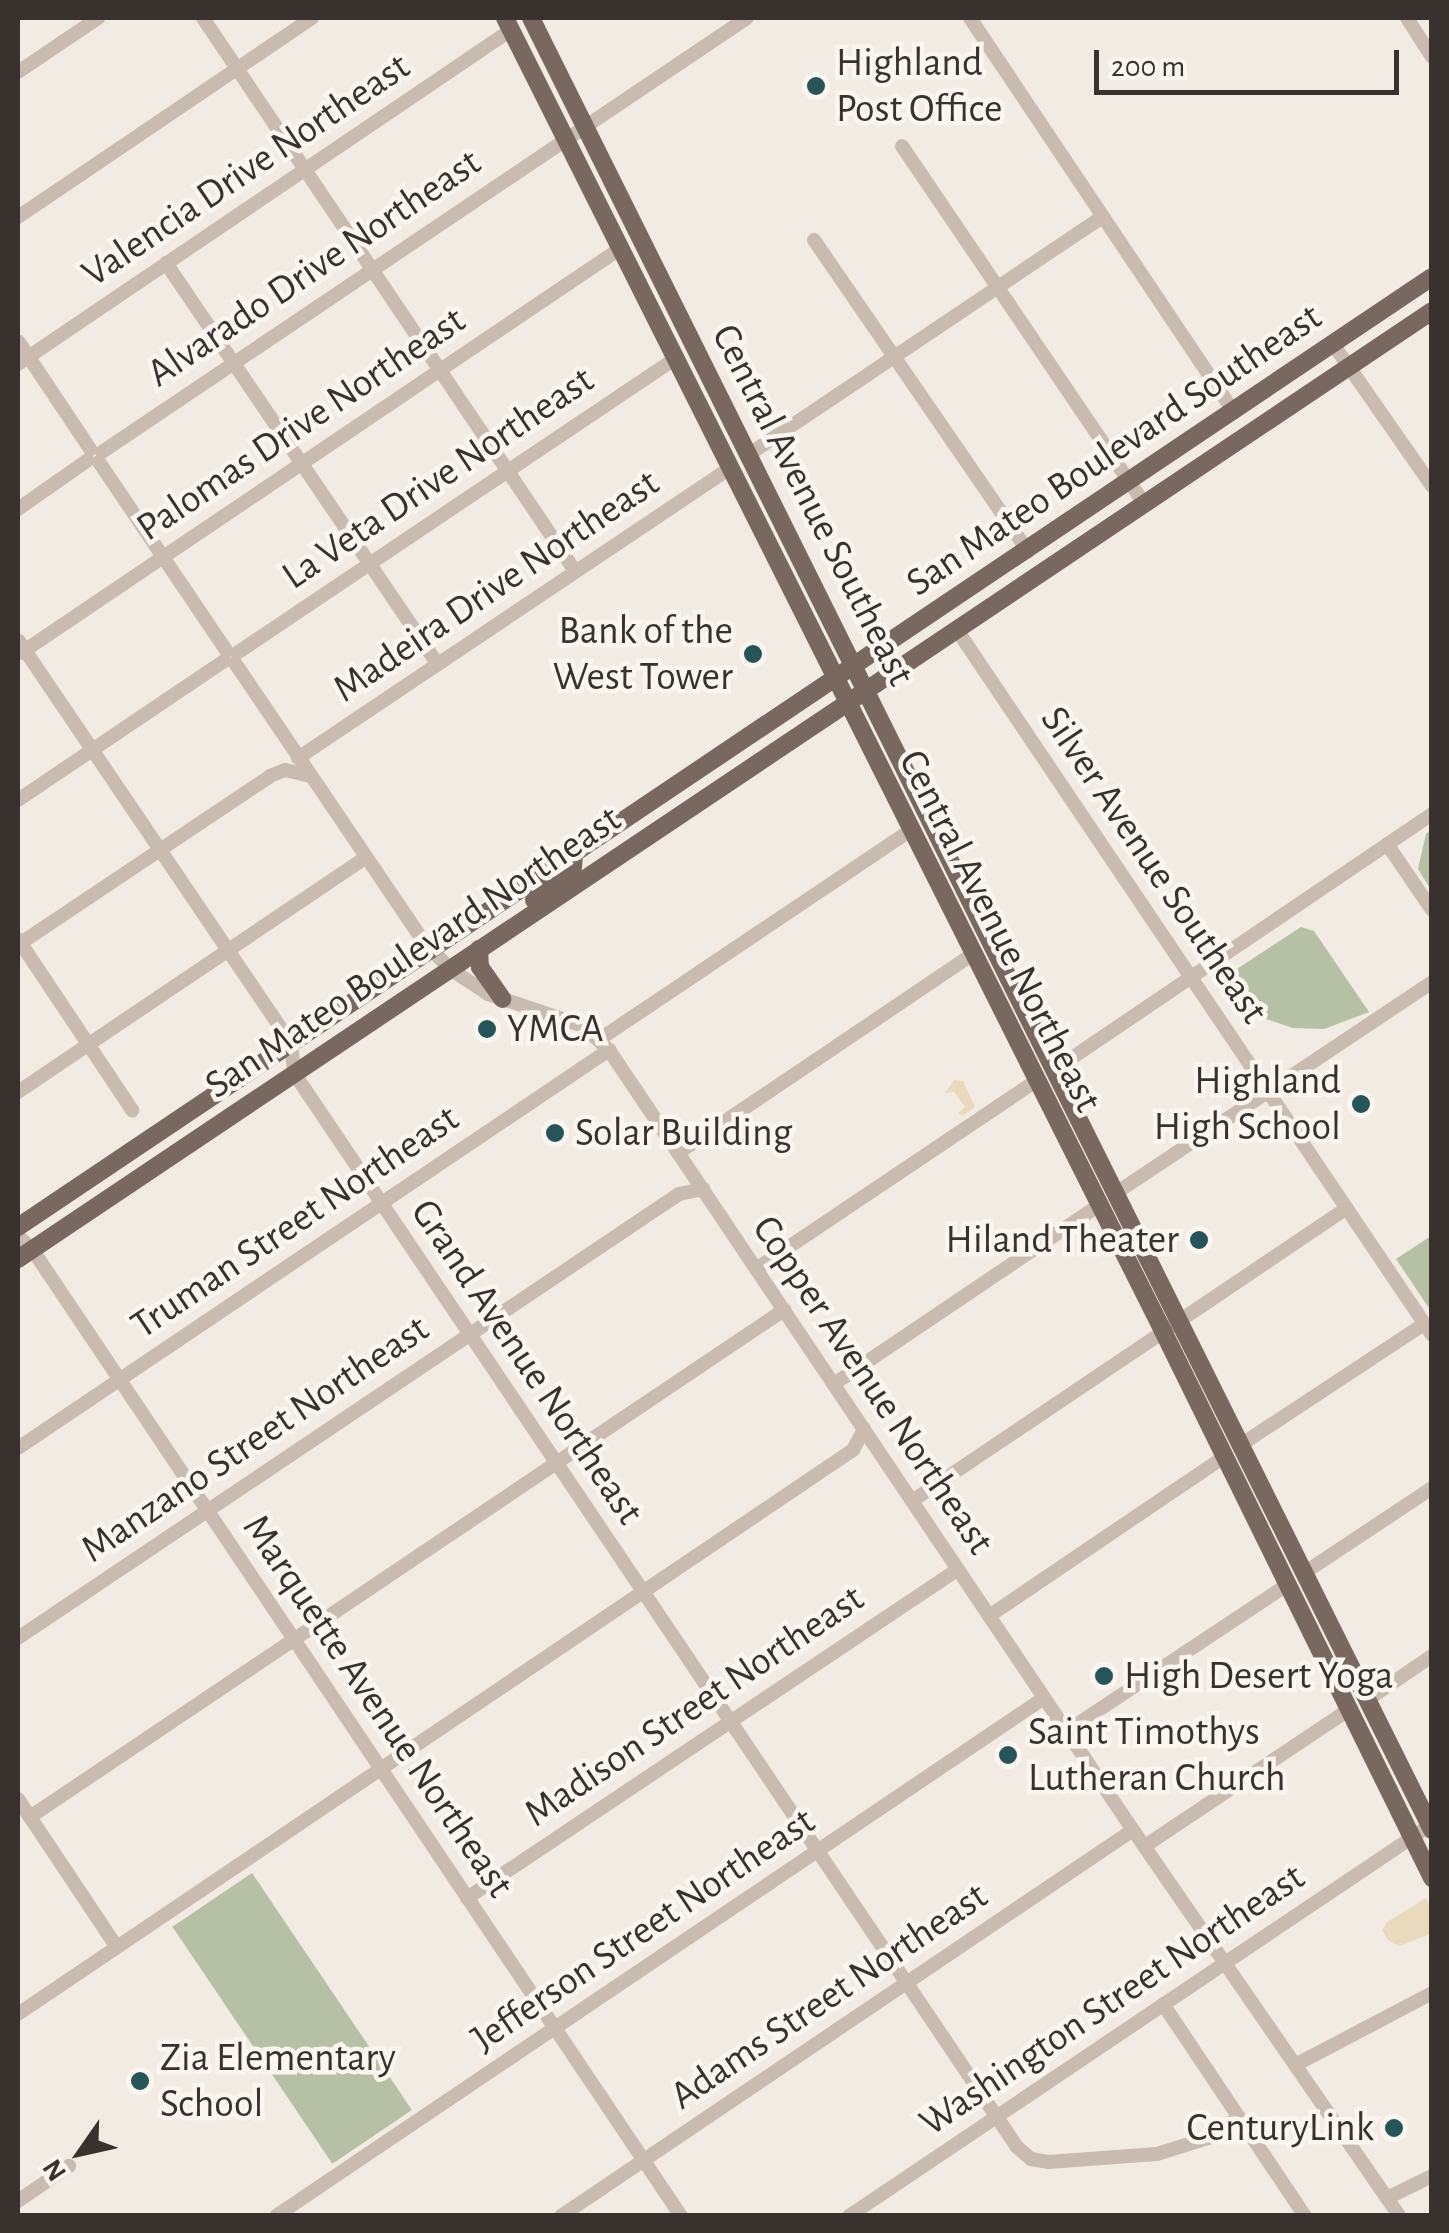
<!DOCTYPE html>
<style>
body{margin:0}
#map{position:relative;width:1449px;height:2233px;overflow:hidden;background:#f2ebe3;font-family:"Alegreya Sans",sans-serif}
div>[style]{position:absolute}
.green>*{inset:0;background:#b6c0a4;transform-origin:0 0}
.sand>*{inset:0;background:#e9dabe}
.minor>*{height:14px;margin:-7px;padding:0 7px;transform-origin:7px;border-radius:7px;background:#c9bbaf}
.major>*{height:18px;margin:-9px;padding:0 9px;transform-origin:9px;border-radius:9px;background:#796860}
.dots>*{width:28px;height:28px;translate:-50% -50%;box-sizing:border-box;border:5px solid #faf5ef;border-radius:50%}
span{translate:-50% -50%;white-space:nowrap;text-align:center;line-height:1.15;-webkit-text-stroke:9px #faf5ef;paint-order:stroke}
.poi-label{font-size:40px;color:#39312d}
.left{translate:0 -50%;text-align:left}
.right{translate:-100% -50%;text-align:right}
.street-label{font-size:40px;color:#39312d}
.frame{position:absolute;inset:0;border:20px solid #39312d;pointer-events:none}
.north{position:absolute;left:30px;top:2103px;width:100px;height:100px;-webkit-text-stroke:8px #faf5ef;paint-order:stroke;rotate:236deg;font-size:28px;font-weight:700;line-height:40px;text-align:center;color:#39312d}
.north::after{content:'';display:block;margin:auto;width:35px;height:45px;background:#39312d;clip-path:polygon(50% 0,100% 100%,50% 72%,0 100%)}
.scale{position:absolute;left:1094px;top:50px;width:305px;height:45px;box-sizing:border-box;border:5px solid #39312d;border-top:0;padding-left:12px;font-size:30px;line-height:35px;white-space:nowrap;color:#39312d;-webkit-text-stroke:8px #faf5ef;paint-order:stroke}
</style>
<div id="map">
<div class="green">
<div style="clip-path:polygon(1431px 830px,1431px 890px,1418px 869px,1426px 834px)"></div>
<div style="clip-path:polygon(1301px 927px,1314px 931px,1369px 1012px,1324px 1029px,1293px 1028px,1266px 1019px,1244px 1004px,1223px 978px)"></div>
<div style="clip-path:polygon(1431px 1236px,1431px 1311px,1396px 1259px)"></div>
<div style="left:252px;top:1873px;width:286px;height:96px;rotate:56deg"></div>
</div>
<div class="sand">
<div style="clip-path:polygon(954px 1080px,963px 1081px,975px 1107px,962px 1116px,958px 1113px,965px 1107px,954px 1092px,945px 1093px)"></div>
<div style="clip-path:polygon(1426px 1898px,1431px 1909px,1431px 1934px,1399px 1946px,1388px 1940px,1382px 1930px,1387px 1922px)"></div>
</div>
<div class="minor">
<div style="left:203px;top:18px;width:666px;rotate:56.07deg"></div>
<div style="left:970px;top:18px;width:475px;rotate:56.2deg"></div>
<div style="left:1407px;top:18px;width:46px;rotate:57.3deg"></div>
<div style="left:18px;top:72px;width:97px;rotate:-34deg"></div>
<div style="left:902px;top:146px;width:432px;rotate:55.9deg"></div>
<div style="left:18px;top:217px;width:355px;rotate:-34.1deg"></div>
<div style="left:814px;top:240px;width:378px;rotate:55.5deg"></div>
<div style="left:166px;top:263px;width:484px;rotate:55.9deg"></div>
<div style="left:18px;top:341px;width:130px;rotate:56.3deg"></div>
<div style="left:1333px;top:344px;width:173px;rotate:55.1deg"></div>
<div style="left:18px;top:364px;width:595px;rotate:-34.12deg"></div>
<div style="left:102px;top:452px;width:777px;rotate:-33.94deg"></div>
<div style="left:748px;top:455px;width:427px;rotate:-33.9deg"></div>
<div style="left:99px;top:462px;width:227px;rotate:56deg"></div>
<div style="left:18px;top:509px;width:85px;rotate:-35deg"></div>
<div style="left:957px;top:630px;width:850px;rotate:56.03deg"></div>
<div style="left:18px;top:640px;width:487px;rotate:55.9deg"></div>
<div style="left:291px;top:1043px;width:30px;rotate:84deg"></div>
<div style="left:294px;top:1073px;width:1295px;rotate:56.05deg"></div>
<div style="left:1017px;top:2147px;width:18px;rotate:41deg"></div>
<div style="left:1031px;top:2159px;width:17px;rotate:10deg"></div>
<div style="left:1048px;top:2162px;width:109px;rotate:-4.2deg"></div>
<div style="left:1157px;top:2154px;width:53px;rotate:-17.4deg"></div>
<div style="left:1208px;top:2138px;width:37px;rotate:-34deg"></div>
<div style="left:21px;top:653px;width:724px;rotate:-34.02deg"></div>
<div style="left:237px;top:653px;width:529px;rotate:-33.9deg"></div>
<div style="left:235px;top:663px;width:333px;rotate:55.9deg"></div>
<div style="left:422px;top:939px;width:41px;rotate:47deg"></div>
<div style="left:450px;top:969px;width:45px;rotate:33.3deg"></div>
<div style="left:488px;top:994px;width:100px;rotate:18.6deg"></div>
<div style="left:583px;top:1026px;width:35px;rotate:43deg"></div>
<div style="left:609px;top:1050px;width:940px;rotate:56.11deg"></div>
<div style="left:1133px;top:1830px;width:469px;rotate:55.4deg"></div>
<div style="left:298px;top:758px;width:520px;rotate:-33.87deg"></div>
<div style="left:18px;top:800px;width:249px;rotate:-34deg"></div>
<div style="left:1387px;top:844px;width:80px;rotate:55.7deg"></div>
<div style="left:18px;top:939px;width:206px;rotate:56.3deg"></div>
<div style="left:18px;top:945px;width:303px;rotate:-33.8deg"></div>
<div style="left:270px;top:776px;width:16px;rotate:-22deg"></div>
<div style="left:285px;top:770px;width:26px;rotate:13deg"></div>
<div style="left:600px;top:1039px;width:372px;rotate:-33.9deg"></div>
<div style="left:1054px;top:1070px;width:457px;rotate:-34.1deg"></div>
<div style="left:18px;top:1092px;width:419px;rotate:-34deg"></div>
<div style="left:678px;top:1153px;width:354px;rotate:-34deg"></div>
<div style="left:1116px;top:1193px;width:380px;rotate:-33.7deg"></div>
<div style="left:18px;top:1236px;width:19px;rotate:43deg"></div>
<div style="left:32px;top:1249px;width:1165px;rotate:56.13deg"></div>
<div style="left:756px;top:1269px;width:337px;rotate:-33.9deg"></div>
<div style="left:834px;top:1384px;width:320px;rotate:-34deg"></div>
<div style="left:1242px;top:1444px;width:218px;rotate:-33.4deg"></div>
<div style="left:18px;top:1448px;width:713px;rotate:-33.96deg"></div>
<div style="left:912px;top:1501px;width:524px;rotate:-33.96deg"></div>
<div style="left:1304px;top:1573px;width:154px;rotate:-33.6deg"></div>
<div style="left:989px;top:1616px;width:285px;rotate:-34.1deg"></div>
<div style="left:18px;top:1638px;width:796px;rotate:-33.89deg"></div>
<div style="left:679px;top:1194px;width:25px;rotate:-12deg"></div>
<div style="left:1367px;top:1700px;width:78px;rotate:-34.1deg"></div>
<div style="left:1067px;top:1731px;width:265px;rotate:-33.6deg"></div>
<div style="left:18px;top:1799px;width:177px;rotate:56.3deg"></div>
<div style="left:30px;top:1817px;width:909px;rotate:-33.92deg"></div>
<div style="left:1145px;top:1846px;width:247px;rotate:-33.8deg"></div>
<div style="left:467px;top:1898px;width:590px;rotate:-33.8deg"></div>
<div style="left:1163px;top:2004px;width:255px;rotate:56.2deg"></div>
<div style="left:18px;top:2014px;width:1008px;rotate:-34.04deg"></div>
<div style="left:853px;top:1450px;width:24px;rotate:-62deg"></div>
<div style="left:1297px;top:2064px;width:153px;rotate:-27.7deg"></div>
<div style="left:1387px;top:2198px;width:50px;rotate:-26.1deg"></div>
<div style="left:18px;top:2201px;width:62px;rotate:-34.5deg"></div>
<div style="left:276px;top:2216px;width:926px;rotate:-34deg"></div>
<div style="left:561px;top:2216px;width:690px;rotate:-34.01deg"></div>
<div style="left:849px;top:2216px;width:703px;rotate:-33.92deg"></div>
</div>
<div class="major">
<div style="left:505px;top:18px;width:1469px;rotate:63.38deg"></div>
<div style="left:1163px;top:1331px;width:610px;rotate:63.81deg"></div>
<div style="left:531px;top:18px;width:2024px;rotate:63.56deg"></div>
<div style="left:534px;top:900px;width:50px;rotate:-39.4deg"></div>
<div style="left:573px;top:868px;width:14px;rotate:-86deg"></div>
<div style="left:479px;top:949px;width:18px;rotate:87deg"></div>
<div style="left:480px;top:967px;width:39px;rotate:55deg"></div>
<div style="left:18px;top:1227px;width:1703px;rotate:-33.9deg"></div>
<div style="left:18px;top:1259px;width:1702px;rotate:-33.84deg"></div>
</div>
<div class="dots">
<div style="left:816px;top:86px;background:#265457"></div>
<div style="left:753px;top:654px;background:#265457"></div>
<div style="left:487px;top:1029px;background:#265457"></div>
<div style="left:1361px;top:1104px;background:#265457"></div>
<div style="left:555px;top:1133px;background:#265457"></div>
<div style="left:1199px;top:1240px;background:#265457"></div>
<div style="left:1104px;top:1676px;background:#265457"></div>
<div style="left:1008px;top:1755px;background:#265457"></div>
<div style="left:140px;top:2081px;background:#265457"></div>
<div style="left:1394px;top:2128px;background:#265457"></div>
</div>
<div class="poi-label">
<span class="left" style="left:836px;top:86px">Highland<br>Post Office</span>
<span class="right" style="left:733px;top:654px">Bank of the<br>West Tower</span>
<span class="left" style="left:507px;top:1029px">YMCA</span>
<span class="right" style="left:1341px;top:1104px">Highland<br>High School</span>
<span class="left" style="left:575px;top:1133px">Solar Building</span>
<span class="right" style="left:1179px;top:1240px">Hiland Theater</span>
<span class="left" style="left:1124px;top:1676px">High Desert Yoga</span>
<span class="left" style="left:1028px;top:1755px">Saint Timothys<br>Lutheran Church</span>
<span class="left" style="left:160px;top:2081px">Zia Elementary<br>School</span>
<span class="right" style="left:1374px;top:2128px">CenturyLink</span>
</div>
<div class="street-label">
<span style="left:246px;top:170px;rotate:-34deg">Valencia Drive Northeast</span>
<span style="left:314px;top:268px;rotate:-34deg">Alvarado Drive Northeast</span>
<span style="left:301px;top:424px;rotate:-34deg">Palomas Drive Northeast</span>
<span style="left:1114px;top:450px;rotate:-34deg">San Mateo Boulevard Southeast</span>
<span style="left:438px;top:478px;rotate:-34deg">La Veta Drive Northeast</span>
<span style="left:813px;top:505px;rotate:63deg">Central Avenue Southeast</span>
<span style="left:496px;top:586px;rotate:-34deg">Madeira Drive Northeast</span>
<span style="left:1154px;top:865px;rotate:56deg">Silver Avenue Southeast</span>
<span style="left:1000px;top:931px;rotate:63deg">Central Avenue Northeast</span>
<span style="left:413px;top:952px;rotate:-34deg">San Mateo Boulevard Northeast</span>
<span style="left:295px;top:1222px;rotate:-34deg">Truman Street Northeast</span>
<span style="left:527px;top:1362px;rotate:56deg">Grand Avenue Northeast</span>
<span style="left:873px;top:1385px;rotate:56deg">Copper Avenue Northeast</span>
<span style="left:255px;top:1439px;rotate:-34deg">Manzano Street Northeast</span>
<span style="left:378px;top:1706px;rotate:56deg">Marquette Avenue Northeast</span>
<span style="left:694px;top:1706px;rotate:-34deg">Madison Street Northeast</span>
<span style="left:643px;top:1930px;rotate:-34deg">Jefferson Street Northeast</span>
<span style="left:829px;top:1996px;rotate:-34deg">Adams Street Northeast</span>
<span style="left:1112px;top:2000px;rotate:-34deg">Washington Street Northeast</span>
</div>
<div class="frame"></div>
<div class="north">N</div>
<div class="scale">200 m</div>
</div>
